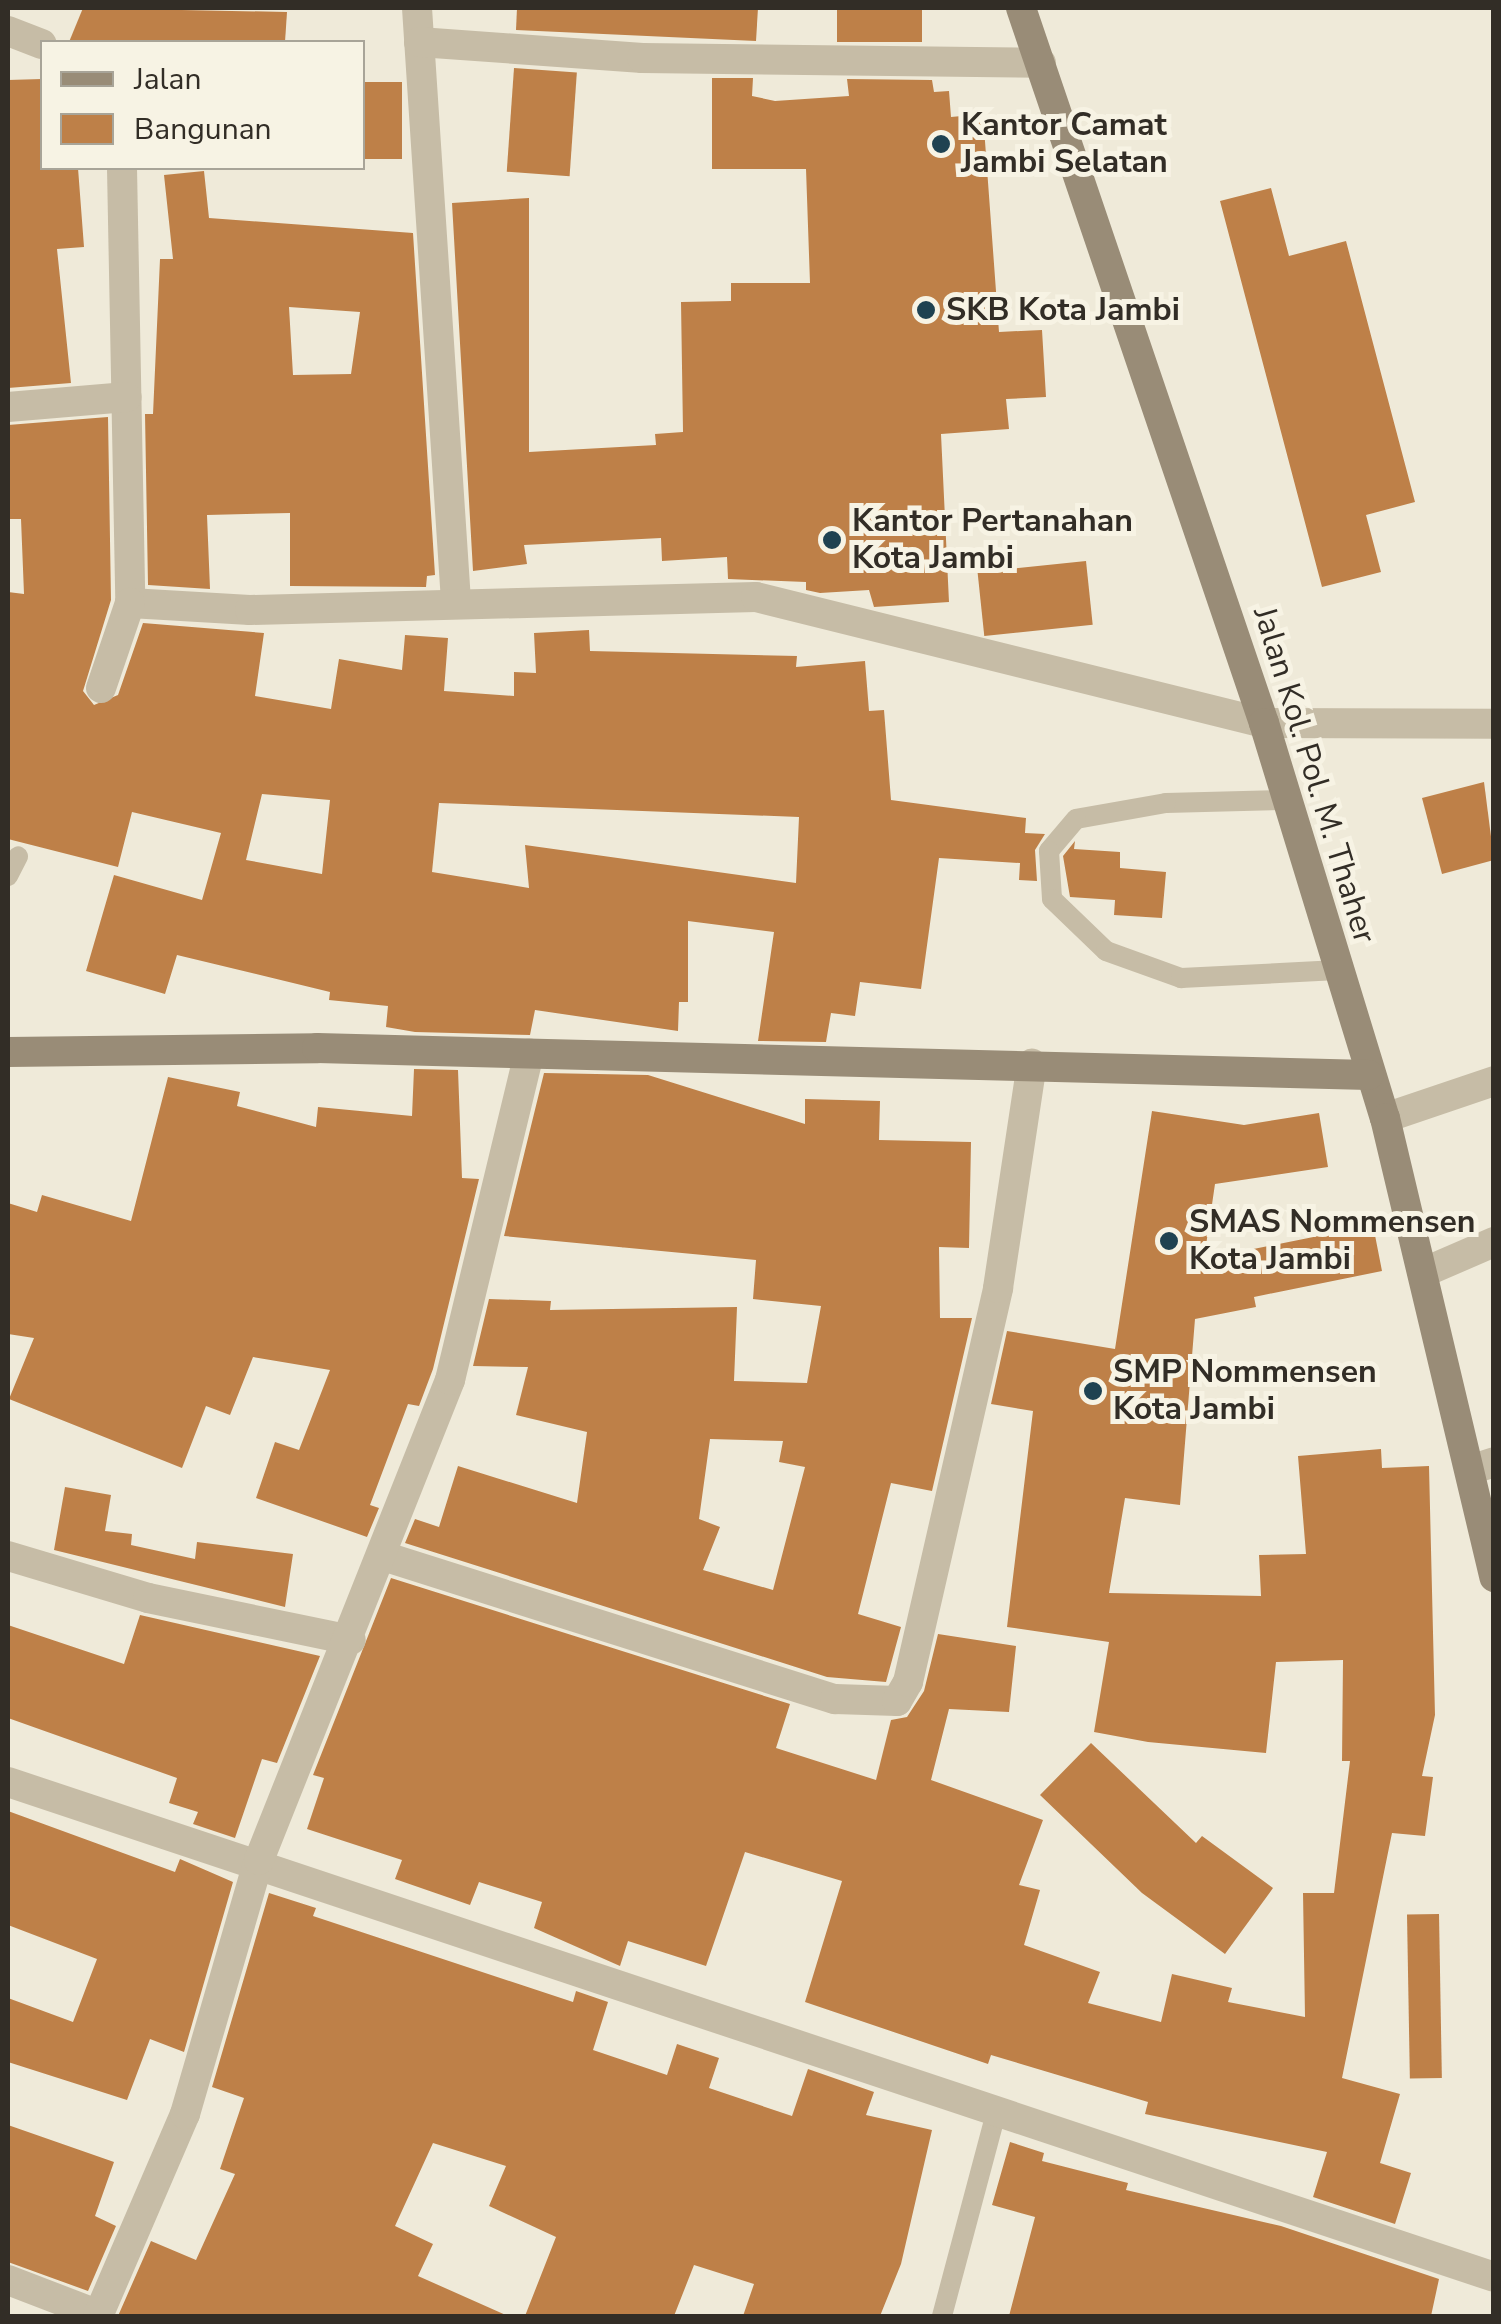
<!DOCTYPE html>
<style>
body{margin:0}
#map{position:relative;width:1501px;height:2324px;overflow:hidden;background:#efead9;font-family:"Nunito Sans",sans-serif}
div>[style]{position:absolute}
.building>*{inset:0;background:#be8048;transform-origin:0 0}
.lane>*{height:20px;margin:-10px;padding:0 10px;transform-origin:10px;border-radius:10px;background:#c6bca6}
.street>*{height:30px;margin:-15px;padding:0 15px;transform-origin:15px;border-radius:15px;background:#c6bca6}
.secondary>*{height:30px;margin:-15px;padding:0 15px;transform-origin:15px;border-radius:15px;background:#998c77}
.dots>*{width:28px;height:28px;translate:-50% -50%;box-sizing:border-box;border:5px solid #f7f3e4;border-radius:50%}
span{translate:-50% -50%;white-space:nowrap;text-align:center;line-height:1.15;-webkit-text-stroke:10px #f7f3e4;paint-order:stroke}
.poi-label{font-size:32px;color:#322d26;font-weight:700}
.left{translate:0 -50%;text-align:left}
.street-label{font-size:32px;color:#322d26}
.frame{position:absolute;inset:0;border:10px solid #322d26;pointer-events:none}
.legend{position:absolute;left:40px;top:40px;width:325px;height:130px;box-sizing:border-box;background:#f7f3e4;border:2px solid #a8a498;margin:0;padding:12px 18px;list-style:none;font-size:30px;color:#322d26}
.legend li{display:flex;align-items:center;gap:20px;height:50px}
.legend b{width:50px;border:2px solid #a8a498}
</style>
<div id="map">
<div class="building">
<div style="clip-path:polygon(83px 8px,287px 12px,285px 42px,69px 42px)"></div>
<div style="clip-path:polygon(517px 8px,758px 8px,756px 41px,516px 30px)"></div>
<div style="left:837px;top:8px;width:85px;height:34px"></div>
<div style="left:514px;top:68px;width:63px;height:104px;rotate:4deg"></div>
<div style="clip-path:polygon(712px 78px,753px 78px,752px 96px,775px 101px,849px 96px,847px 79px,932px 80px,934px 92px,949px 91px,951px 117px,983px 114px,999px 332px,1042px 330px,1046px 397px,1006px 399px,1009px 429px,941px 434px,949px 602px,874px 607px,869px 590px,820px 593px,806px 590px,806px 582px,728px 579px,727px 557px,662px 561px,661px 538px,524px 545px,527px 564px,473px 571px,452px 203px,529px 198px,529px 452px,656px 445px,655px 434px,683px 432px,681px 302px,731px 301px,731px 283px,810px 283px,806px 169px,712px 169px)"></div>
<div style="clip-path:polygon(42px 79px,42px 168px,78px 168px,84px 247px,57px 249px,71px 383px,8px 388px,8px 80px)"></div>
<div style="left:362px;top:82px;width:40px;height:77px"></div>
<div style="clip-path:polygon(evenodd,204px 171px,209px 218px,413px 233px,435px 575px,427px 576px,426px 587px,290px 586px,290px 513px,207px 515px,210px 589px,148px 585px,145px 414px,153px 414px,160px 259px,173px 259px,164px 175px,204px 171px,289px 307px,360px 312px,351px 374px,293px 375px,289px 307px)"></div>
<div style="clip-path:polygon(1271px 188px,1289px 256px,1346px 241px,1415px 502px,1366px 515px,1381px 572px,1322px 587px,1220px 201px)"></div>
<div style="clip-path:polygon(evenodd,108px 417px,111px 600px,83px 691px,94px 705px,118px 695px,143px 623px,264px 633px,255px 696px,331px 709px,339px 659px,402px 670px,405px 635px,448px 638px,444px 691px,514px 696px,514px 672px,536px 673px,534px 633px,589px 630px,590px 651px,797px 656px,796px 667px,865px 661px,869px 711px,884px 710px,891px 800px,1026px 818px,1025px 833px,1045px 834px,1035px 850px,1037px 881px,1019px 880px,1020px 863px,939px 858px,921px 989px,860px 982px,855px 1016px,831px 1013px,826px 1042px,758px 1041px,774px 932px,688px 921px,688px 1002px,679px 1002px,678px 1031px,535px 1010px,530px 1035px,415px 1032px,386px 1027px,388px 1006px,329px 1000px,330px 992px,177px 955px,165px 994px,86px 971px,114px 875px,202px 900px,221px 833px,132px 812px,118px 867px,8px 839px,8px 592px,24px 594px,21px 519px,8px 519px,8px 425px,108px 417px,262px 794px,330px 800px,322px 874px,246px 860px,262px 794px,108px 417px,439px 803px,799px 817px,796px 883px,525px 845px,529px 888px,432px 872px,439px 803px)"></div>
<div style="left:1086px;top:561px;width:64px;height:109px;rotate:84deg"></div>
<div style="clip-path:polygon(1484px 782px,1494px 860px,1442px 874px,1422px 798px)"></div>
<div style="clip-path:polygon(1075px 841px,1074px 849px,1120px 852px,1120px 868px,1166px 872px,1162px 918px,1114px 915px,1115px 900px,1070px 897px,1063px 856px)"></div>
<div style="clip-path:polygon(414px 1069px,458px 1070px,462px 1178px,479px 1179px,433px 1369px,419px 1406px,408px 1404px,370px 1505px,379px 1508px,367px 1537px,256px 1498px,275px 1442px,299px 1450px,330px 1370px,253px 1357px,230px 1415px,206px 1406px,182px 1468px,9px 1399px,34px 1338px,8px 1334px,8px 1203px,37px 1212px,42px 1195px,131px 1221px,168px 1077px,240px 1092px,237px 1106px,316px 1127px,318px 1107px,412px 1116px)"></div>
<div style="clip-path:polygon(evenodd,544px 1073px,648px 1075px,805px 1124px,805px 1099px,880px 1101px,879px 1140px,971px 1142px,969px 1248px,939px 1247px,940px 1318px,972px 1318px,932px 1491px,891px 1483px,858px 1614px,901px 1627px,886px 1682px,827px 1677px,405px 1543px,415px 1519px,439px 1527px,458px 1466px,577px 1503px,587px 1432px,516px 1415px,528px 1367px,473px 1366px,489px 1299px,551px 1301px,550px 1310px,737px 1307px,734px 1381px,807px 1383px,821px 1306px,753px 1299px,756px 1260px,504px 1236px,544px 1073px,710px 1439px,783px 1441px,779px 1462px,805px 1467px,773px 1590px,703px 1570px,720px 1527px,699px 1519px,710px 1439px)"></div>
<div style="clip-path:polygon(1152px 1111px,1244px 1125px,1319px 1113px,1328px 1167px,1215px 1184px,1204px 1259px,1373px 1225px,1382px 1271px,1254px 1297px,1256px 1307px,1195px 1319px,1180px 1505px,1125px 1498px,1109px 1593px,1261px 1596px,1259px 1555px,1306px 1554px,1298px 1456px,1381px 1449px,1382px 1468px,1429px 1466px,1435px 1715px,1422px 1776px,1433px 1777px,1425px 1836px,1392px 1833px,1342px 2078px,1400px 2094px,1380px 2163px,1411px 2173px,1395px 2224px,1313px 2197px,1327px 2152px,1145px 2114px,1148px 2102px,991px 2055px,988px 2064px,805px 2002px,842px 1881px,745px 1852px,706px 1966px,628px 1941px,620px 1966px,534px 1928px,542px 1902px,479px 1882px,470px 1905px,395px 1879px,402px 1860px,307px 1829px,324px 1778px,313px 1775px,391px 1578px,790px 1704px,776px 1748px,876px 1780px,891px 1720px,907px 1717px,924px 1691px,938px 1634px,1016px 1646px,1009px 1712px,949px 1709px,931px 1780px,1043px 1820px,1019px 1885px,1040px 1890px,1024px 1945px,1100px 1972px,1088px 2003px,1161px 2022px,1172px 1974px,1232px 1988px,1228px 2002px,1305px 2017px,1303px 1893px,1334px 1893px,1350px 1761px,1342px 1761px,1343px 1660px,1276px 1662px,1266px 1753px,1148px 1742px,1094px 1732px,1109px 1642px,1007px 1627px,1033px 1411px,991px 1404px,1007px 1331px,1115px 1349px)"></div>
<div style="clip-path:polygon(65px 1487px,111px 1495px,105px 1531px,132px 1534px,131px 1545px,195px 1559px,197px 1542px,293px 1554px,285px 1607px,54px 1550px)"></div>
<div style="clip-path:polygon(140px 1615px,320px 1656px,277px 1763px,262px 1759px,235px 1838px,193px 1824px,198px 1812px,169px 1803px,177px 1778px,8px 1718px,8px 1625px,124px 1664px)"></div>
<div style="clip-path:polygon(1091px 1743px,1196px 1843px,1202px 1836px,1273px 1888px,1225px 1954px,1142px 1893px,1040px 1795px)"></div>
<div style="clip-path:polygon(8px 1811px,175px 1872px,180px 1859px,233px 1882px,184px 2052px,150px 2039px,127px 2100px,8px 2062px,8px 1998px,73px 2022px,97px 1959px,8px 1925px)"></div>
<div style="clip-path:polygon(269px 1893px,316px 1908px,313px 1916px,573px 2002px,576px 1991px,608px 2002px,593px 2050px,667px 2075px,677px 2044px,719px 2058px,709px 2088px,792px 2116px,808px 2069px,874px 2092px,866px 2115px,932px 2130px,901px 2264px,880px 2316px,743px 2316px,754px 2284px,694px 2265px,674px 2316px,525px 2316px,556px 2237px,489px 2206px,506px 2166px,433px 2143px,395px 2226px,433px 2244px,418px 2276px,508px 2316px,118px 2316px,151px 2241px,196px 2260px,235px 2174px,220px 2169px,244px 2098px,212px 2087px)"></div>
<div style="left:1439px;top:1914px;width:164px;height:32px;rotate:89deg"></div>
<div style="clip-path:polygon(8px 2125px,114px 2162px,95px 2216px,116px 2226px,88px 2291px,8px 2262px)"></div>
<div style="clip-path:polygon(1010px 2142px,1044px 2153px,1042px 2161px,1128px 2183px,1126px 2190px,1281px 2226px,1439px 2279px,1431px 2316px,1009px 2316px,1035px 2217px,992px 2205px)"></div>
</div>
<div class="lane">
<div style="left:1284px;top:800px;width:118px;rotate:178.5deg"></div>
<div style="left:1166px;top:803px;width:91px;rotate:169.9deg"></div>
<div style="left:1076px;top:819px;width:42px;rotate:130.2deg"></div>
<div style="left:1049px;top:851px;width:48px;rotate:86.4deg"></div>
<div style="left:1052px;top:899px;width:75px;rotate:43.9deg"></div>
<div style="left:1106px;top:951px;width:80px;rotate:19.8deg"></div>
<div style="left:1181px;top:978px;width:157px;rotate:-2.9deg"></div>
<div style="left:8px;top:876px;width:22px;rotate:-63deg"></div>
<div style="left:942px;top:2316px;width:213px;rotate:-75.1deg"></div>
</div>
<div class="street">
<div style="left:417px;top:8px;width:595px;rotate:86.24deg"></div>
<div style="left:8px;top:31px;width:36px;rotate:21deg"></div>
<div style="left:419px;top:42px;width:224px;rotate:4.1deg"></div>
<div style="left:642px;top:58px;width:399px;rotate:0.7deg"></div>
<div style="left:122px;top:168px;width:435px;rotate:88.9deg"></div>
<div style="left:130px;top:603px;width:120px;rotate:3.3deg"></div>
<div style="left:250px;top:610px;width:506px;rotate:-1.47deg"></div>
<div style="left:756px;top:597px;width:523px;rotate:13.93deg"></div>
<div style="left:1264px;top:723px;width:230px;rotate:0.2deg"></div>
<div style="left:8px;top:407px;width:119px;rotate:-4.8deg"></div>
<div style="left:101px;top:688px;width:90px;rotate:-71.2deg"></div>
<div style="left:1385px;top:1118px;width:115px;rotate:-18.7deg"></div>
<div style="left:1427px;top:1271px;width:73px;rotate:-23.4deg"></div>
<div style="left:1473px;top:1469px;width:22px;rotate:-18deg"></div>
<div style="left:8px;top:1556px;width:146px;rotate:16.7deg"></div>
<div style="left:148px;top:1598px;width:207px;rotate:11.7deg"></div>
<div style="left:383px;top:1556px;width:474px;rotate:17.6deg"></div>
<div style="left:835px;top:1699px;width:62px;rotate:1.8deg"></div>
<div style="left:897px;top:1701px;width:22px;rotate:-60deg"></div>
<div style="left:908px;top:1682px;width:404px;rotate:-77.1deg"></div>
<div style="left:998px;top:1288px;width:227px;rotate:-81.4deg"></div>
<div style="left:8px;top:1782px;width:1566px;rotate:18.42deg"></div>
<div style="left:8px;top:2280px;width:97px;rotate:21deg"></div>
<div style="left:98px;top:2316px;width:220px;rotate:-66.7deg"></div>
<div style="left:185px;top:2114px;width:265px;rotate:-73.8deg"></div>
<div style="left:259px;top:1860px;width:517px;rotate:-68.3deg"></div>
<div style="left:450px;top:1380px;width:336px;rotate:-76.4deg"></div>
</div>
<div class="secondary">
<div style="left:1021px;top:8px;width:755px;rotate:71.23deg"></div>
<div style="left:1264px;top:723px;width:413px;rotate:73deg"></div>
<div style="left:1385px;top:1118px;width:472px;rotate:76.6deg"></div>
<div style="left:8px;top:1052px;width:309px;rotate:-0.7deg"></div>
<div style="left:317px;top:1048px;width:1052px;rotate:1.47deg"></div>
</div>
<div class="dots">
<div style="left:941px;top:144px;background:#1f4251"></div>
<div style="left:926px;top:310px;background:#1f4251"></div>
<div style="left:832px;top:540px;background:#1f4251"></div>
<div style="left:1169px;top:1241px;background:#1f4251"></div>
<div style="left:1093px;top:1391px;background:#1f4251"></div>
</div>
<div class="poi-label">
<span class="left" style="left:961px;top:144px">Kantor Camat<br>Jambi Selatan</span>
<span class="left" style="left:946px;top:310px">SKB Kota Jambi</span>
<span class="left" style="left:852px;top:540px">Kantor Pertanahan<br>Kota Jambi</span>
<span class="left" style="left:1189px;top:1241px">SMAS Nommensen<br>Kota Jambi</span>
<span class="left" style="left:1113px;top:1391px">SMP Nommensen<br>Kota Jambi</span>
</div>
<div class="street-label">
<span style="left:1314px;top:775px;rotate:73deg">Jalan Kol. Pol. M. Thaher</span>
</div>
<div class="frame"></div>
<ul class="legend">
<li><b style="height:12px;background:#998c77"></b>Jalan</li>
<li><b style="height:28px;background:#be8048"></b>Bangunan</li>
</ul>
</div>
